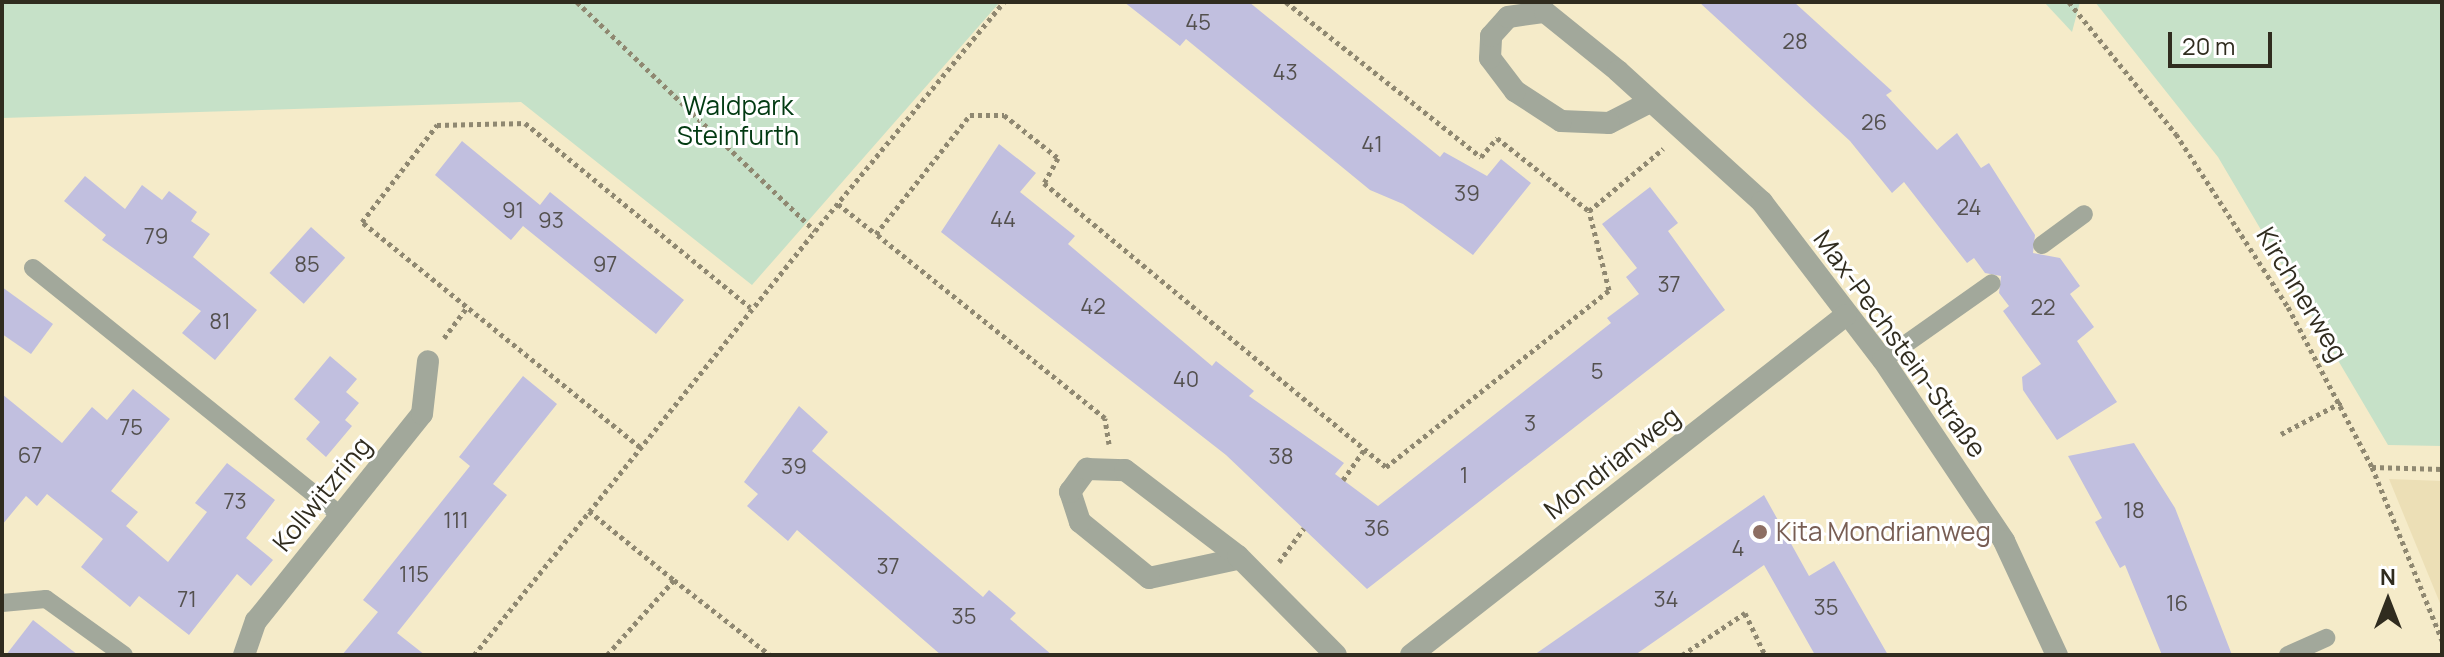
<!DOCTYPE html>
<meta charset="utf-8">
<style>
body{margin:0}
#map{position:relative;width:2444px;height:657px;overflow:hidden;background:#f5ebc9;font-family:Manrope,sans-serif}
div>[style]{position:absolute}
.built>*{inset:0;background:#ecdfb6}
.green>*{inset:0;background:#c6e1c8}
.building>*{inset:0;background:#c1bfdf;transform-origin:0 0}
.path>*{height:5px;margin-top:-2.5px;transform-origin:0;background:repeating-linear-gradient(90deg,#8f8871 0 4px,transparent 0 8px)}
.service>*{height:18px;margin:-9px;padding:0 9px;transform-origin:9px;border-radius:9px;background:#a2a89b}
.minor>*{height:22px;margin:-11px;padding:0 11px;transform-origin:11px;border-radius:11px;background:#a2a89b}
.dots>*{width:22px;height:22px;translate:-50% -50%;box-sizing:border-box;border:4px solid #fff;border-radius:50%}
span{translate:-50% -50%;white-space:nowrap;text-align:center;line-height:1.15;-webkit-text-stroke:6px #fff;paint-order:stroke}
.number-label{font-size:22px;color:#54514f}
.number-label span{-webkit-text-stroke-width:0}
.park-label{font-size:26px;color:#023a12}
.street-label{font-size:26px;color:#302c1f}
.education-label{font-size:26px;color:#785e54}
.left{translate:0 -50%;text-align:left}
.frame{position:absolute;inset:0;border:4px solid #302c1f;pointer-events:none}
.north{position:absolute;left:2348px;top:561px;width:80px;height:80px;-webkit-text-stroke:6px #fff;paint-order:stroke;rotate:0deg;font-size:22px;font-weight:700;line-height:32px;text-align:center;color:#302c1f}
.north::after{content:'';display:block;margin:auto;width:28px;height:36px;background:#302c1f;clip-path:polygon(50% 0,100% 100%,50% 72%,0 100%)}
.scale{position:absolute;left:2168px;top:32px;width:104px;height:36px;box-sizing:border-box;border:4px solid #302c1f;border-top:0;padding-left:10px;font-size:24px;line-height:28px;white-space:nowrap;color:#302c1f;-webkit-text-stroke:6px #fff;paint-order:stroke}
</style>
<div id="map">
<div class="built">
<div style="clip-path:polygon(2389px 479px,2442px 481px,2442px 608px)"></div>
</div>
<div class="green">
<div style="clip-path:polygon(2px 2px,1000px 2px,752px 285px,521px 102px,2px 118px)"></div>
<div style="clip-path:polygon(2044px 2px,2080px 2px,2072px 32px)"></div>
<div style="clip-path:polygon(2095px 2px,2442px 2px,2442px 446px,2388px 445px,2218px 157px)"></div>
</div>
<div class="building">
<div style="clip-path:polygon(1124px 2px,1249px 2px,1440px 157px,1444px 152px,1487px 176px,1501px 159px,1531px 183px,1473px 255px,1403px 204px,1370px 190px,1186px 39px,1180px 46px)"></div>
<div style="clip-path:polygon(1699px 2px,1794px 2px,1892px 91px,1886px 95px,1937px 150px,1957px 133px,1981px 168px,1989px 163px,2035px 235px,2033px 253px,2060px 258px,2080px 286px,2070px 294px,2094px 327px,2077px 341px,2117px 402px,2057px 440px,2023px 390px,2022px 377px,2041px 364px,2003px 311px,2009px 306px,1999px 293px,2001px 276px,1985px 273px,1974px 258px,1967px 263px,1904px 182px,1892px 193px,1850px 141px)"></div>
<div style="clip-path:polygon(462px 141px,540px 205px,550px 192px,684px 300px,656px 334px,523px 226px,511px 240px,435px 175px)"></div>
<div style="clip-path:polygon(999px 144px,1036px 173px,1020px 192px,1075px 236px,1068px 244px,1212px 366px,1216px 361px,1254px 391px,1249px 396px,1344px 463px,1335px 474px,1378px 506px,1611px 323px,1607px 318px,1639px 294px,1626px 277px,1637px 268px,1602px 224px,1650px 187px,1678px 223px,1668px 231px,1725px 310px,1367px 589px,1226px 455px,941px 232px)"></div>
<div style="clip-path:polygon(85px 176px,125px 209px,142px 185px,162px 200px,169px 191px,197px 212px,191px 221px,210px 234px,193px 257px,257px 310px,215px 360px,182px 333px,201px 311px,102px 240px,106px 235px,64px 201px)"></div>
<div style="left:311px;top:227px;width:46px;height:62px;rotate:42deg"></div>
<div style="clip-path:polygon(2px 287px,53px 324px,31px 354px,2px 334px)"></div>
<div style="clip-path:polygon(330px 356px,357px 379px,346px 392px,359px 403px,345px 420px,352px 426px,326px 457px,306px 439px,320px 422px,294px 399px)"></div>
<div style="clip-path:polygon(523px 376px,557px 404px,493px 484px,507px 495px,397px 633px,425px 655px,342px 655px,378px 612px,363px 600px,470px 466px,459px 457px)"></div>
<div style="clip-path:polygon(133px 389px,170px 419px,111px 491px,138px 512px,126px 526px,168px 562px,207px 512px,195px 503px,227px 463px,275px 500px,246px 538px,273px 560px,251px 586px,237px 574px,189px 635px,139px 596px,130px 607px,81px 567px,103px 539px,47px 494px,37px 506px,26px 496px,2px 525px,2px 394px,62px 443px,92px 407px,107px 420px)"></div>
<div style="clip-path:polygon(799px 406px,828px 432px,812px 451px,983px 597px,989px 590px,1016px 613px,1010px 619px,1052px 655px,941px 655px,797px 530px,788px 541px,747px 506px,758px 494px,744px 482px)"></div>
<div style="clip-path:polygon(2134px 443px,2175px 508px,2232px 655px,2162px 655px,2125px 565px,2120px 568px,2095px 522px,2102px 518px,2068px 456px)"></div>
<div style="clip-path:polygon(1764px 495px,1809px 576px,1834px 561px,1888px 655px,1815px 655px,1764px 565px,1635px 655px,1534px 655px)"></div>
<div style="clip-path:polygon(33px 620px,78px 655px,6px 655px)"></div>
</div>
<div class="path">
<div style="left:577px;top:2px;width:330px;rotate:43.9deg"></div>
<div style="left:815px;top:231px;width:297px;rotate:-50.5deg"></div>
<div style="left:1286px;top:2px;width:249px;rotate:38.5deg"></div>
<div style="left:1481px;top:157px;width:25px;rotate:-50deg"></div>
<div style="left:1497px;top:138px;width:117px;rotate:38.4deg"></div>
<div style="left:2069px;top:2px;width:170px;rotate:51deg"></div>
<div style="left:2176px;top:134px;width:206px;rotate:57.1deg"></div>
<div style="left:2288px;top:307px;width:181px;rotate:62.3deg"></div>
<div style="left:2372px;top:467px;width:187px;rotate:68deg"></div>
<div style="left:838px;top:204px;width:48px;rotate:38.3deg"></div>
<div style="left:444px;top:338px;width:39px;rotate:-53deg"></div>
<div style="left:2281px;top:434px;width:69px;rotate:-27.7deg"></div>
<div style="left:1109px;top:444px;width:26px;rotate:-99deg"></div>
<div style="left:1105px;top:418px;width:294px;rotate:-141.2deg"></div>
<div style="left:876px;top:234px;width:152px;rotate:-51.7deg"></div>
<div style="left:970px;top:115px;width:34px"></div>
<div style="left:1004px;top:115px;width:69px;rotate:38.5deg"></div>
<div style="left:1058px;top:158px;width:29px;rotate:119deg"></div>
<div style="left:1044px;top:183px;width:445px;rotate:39.7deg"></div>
<div style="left:1386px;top:467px;width:285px;rotate:-38.4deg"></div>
<div style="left:1609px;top:290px;width:81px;rotate:-104.2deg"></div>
<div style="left:1589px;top:211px;width:97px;rotate:-40deg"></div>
<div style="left:640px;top:447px;width:358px;rotate:-141deg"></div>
<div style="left:362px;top:222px;width:123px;rotate:-52.3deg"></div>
<div style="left:437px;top:125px;width:88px;rotate:-1.3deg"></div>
<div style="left:525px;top:123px;width:291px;rotate:39.3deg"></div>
<div style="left:2372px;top:467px;width:70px;rotate:1.6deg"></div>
<div style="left:1343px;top:480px;width:38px;rotate:-55deg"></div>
<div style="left:589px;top:511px;width:109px;rotate:39.1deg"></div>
<div style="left:674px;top:580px;width:101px;rotate:131.8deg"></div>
<div style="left:1279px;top:562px;width:42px;rotate:-53.7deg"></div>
<div style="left:674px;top:580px;width:122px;rotate:38deg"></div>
<div style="left:474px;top:655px;width:544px;rotate:-51.19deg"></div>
<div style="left:1682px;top:655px;width:76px;rotate:-33.7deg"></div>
<div style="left:1745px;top:613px;width:47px;rotate:64.5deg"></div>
</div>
<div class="service">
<div style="left:2042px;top:245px;width:52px;rotate:-36.4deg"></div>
<div style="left:33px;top:268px;width:395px;rotate:38.8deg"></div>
<div style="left:1883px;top:360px;width:133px;rotate:-35.2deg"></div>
<div style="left:2px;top:603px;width:44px;rotate:-5.2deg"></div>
<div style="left:46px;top:599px;width:96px;rotate:35.7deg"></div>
<div style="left:2288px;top:655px;width:42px;rotate:-24.1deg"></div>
</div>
<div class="minor">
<div style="left:1650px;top:102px;width:46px;rotate:152.9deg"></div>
<div style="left:1609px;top:123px;width:48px;rotate:-177.6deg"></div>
<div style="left:1561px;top:121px;width:55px;rotate:-146.9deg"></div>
<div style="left:1515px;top:91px;width:41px;rotate:-127.1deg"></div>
<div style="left:1490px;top:58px;width:22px;rotate:-87deg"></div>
<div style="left:1491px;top:36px;width:25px;rotate:-48deg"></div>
<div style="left:1508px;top:17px;width:37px;rotate:-8deg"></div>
<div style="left:1545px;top:12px;width:94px;rotate:38.9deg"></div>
<div style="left:1618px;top:71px;width:195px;rotate:42.3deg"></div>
<div style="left:1762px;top:202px;width:199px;rotate:52.6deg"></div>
<div style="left:1883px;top:360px;width:218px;rotate:56.2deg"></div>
<div style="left:2004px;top:541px;width:126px;rotate:65.1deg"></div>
<div style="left:1237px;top:559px;width:90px;rotate:167.8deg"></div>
<div style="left:1149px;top:578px;width:89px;rotate:-140.9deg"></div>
<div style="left:1080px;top:522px;width:32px;rotate:-108deg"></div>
<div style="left:1070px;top:492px;width:29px;rotate:-54deg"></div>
<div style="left:1087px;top:469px;width:38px;rotate:2deg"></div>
<div style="left:1125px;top:470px;width:142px;rotate:37.3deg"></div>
<div style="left:1238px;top:556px;width:139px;rotate:45.3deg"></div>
<div style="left:244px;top:655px;width:36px;rotate:-71deg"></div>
<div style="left:256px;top:621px;width:265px;rotate:-51.3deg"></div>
<div style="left:422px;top:414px;width:53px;rotate:-83.5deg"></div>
<div style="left:1411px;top:655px;width:552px;rotate:-38.01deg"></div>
</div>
<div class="dots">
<div style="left:1760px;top:532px;background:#8d6e63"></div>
</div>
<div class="number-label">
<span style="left:1198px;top:23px">45</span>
<span style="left:1795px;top:42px">28</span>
<span style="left:1285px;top:73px">43</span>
<span style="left:1874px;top:123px">26</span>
<span style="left:1372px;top:145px">41</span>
<span style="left:1467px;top:194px">39</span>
<span style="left:1969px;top:208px">24</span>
<span style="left:513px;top:211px">91</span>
<span style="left:1003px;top:220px">44</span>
<span style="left:551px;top:221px">93</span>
<span style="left:156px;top:237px">79</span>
<span style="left:307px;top:265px">85</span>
<span style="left:605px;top:265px">97</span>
<span style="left:1669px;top:285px">37</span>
<span style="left:1093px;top:307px">42</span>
<span style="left:2043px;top:308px">22</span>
<span style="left:220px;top:322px">81</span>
<span style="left:1597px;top:372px">5</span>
<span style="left:1186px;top:380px">40</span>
<span style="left:1530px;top:424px">3</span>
<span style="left:131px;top:428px">75</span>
<span style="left:30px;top:456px">67</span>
<span style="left:1281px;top:457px">38</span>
<span style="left:794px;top:467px">39</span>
<span style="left:1464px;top:476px">1</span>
<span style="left:235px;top:502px">73</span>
<span style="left:2134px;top:511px">18</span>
<span style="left:456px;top:521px">111</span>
<span style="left:1377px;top:529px">36</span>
<span style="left:1738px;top:549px">4</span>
<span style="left:888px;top:567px">37</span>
<span style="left:414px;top:575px">115</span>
<span style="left:187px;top:600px">71</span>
<span style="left:1666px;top:600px">34</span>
<span style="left:2177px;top:604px">16</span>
<span style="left:1826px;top:608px">35</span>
<span style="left:964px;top:617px">35</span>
</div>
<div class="park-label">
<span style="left:738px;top:121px">Waldpark<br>Steinfurth</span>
</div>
<div class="street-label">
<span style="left:2302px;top:294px;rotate:59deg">Kirchnerweg</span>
<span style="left:1900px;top:344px;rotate:54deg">Max-Pechstein-Straße</span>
<span style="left:1612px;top:463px;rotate:-38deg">Mondrianweg</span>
<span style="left:322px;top:494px;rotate:-51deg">Kollwitzring</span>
</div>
<div class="education-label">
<span class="left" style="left:1776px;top:532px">Kita Mondrianweg</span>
</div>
<div class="frame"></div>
<div class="north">N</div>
<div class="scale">20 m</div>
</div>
